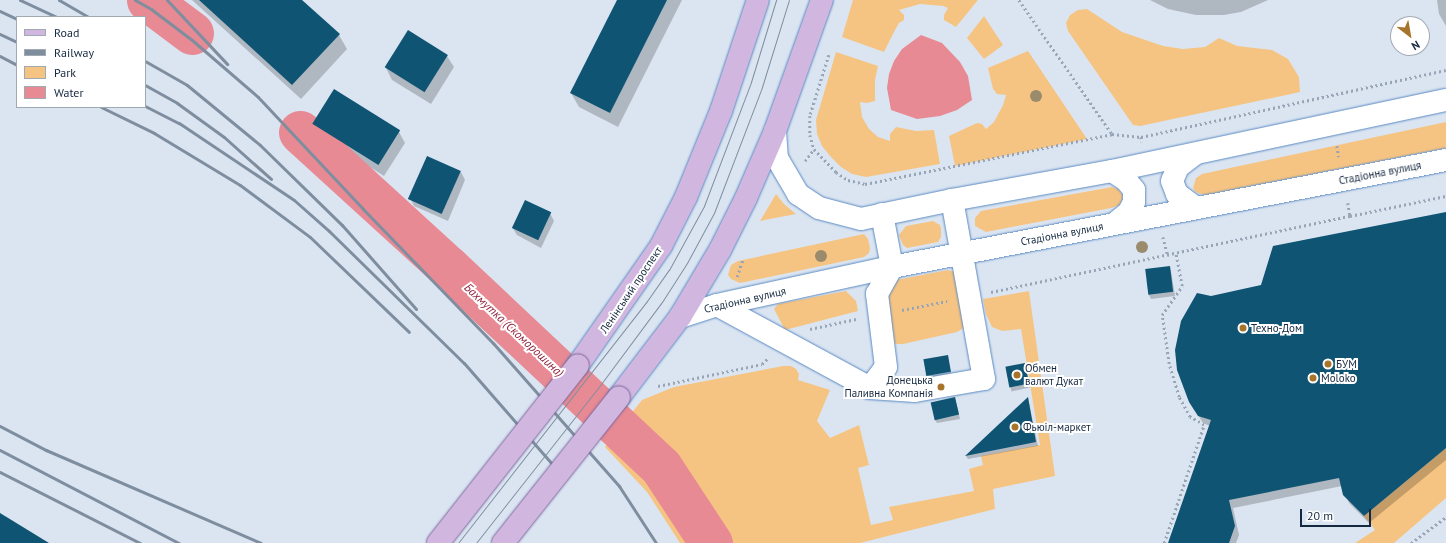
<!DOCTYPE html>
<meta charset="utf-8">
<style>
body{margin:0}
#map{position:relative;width:1446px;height:543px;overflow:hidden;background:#dbe5f2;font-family:"PT Sans",sans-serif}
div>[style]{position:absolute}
.green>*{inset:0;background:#f6c482}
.water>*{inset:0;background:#e78a94}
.shadow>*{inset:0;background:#0003;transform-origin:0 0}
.river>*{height:43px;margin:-21.5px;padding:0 21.5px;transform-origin:21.5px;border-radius:21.5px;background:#e78a94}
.building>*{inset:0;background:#0f5472;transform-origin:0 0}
.path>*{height:2.5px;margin-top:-1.25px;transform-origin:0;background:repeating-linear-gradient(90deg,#98a5b6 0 2px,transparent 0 5px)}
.roads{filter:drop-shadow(0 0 1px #5a8ac2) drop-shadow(0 0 1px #5a8ac2)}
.minor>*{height:22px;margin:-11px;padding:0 11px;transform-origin:11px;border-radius:11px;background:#fff}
.major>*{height:22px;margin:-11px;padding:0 11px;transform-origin:11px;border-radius:11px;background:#d1b7e0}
.tram>*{height:1px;margin:-0.5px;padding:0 0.5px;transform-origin:0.5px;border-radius:0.5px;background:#7f8e9f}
.rail>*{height:3px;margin:-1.5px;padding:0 1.5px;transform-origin:1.5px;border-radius:1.5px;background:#7f8e9f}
.bridges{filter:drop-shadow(0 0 1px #7b669a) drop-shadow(0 0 1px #7b669a)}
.major-bridge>*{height:22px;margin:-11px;padding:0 11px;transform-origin:11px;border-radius:11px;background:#d1b7e0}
.trees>*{width:12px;height:12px;margin:-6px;border-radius:50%;background:#9a8b6d}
.dots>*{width:11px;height:11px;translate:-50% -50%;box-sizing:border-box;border:2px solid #fff;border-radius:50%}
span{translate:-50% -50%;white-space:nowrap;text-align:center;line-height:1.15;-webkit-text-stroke:4px #fff;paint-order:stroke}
.street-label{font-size:11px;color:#14283f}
.poi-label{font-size:11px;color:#14283f}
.left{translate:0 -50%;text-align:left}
.right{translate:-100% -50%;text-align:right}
.water-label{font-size:12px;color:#8f223a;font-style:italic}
.legend{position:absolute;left:16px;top:16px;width:130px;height:92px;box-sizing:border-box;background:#fff;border:1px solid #a1a9b2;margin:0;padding:5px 7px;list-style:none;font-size:12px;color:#14283f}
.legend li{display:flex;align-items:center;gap:8px;height:20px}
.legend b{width:20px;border:1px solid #a1a9b2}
.north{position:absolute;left:1390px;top:16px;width:40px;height:40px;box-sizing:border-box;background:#fff;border:1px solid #a1a9b2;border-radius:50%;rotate:149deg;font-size:11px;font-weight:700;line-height:16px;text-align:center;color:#14283f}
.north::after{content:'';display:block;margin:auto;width:14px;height:18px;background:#a6742a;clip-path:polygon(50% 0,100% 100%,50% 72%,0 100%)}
.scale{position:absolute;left:1300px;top:509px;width:71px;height:18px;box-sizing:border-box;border:2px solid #14283f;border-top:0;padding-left:5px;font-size:12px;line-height:14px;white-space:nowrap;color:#14283f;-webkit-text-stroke:3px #fff;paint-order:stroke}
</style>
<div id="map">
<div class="green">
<div style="clip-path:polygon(853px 0,978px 0,956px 27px,944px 20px,944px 15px,948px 8px,943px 6px,920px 4px,899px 10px,904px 15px,904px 20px,899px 23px,894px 32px,884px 52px,842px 37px)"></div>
<div style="clip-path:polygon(1087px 9px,1122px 32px,1163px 46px,1183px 49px,1205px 47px,1219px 38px,1237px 46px,1272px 50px,1288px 59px,1299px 77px,1300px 92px,1140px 126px,1133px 125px,1068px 31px,1066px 23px,1070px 15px,1078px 10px)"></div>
<div style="clip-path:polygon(984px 16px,1003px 45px,984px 59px,967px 38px)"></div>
<div style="clip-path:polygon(1028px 51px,1087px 139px,955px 166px,949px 136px,977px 123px,982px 124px,986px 129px,994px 122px,1003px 105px,1006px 95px,997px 94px,993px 89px,988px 68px)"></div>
<div style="clip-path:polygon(836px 52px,878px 66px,875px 80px,875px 101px,867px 103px,860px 102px,862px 117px,869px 129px,878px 137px,890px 141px,890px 134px,896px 127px,916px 131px,934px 130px,940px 164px,866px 177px,852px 174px,841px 167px,830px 156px,822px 146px,817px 134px,816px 120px)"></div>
<div style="clip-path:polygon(1446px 122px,1446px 148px,1204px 195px,1196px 192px,1193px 188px,1196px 178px,1202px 174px)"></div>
<div style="clip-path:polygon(1112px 187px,1118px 189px,1123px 196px,1120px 205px,1111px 208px,986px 232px,975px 226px,975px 218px,981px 211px)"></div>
<div style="clip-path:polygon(776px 194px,784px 204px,796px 214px,760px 221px)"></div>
<div style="clip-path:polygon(933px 221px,940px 225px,941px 229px,941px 237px,938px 242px,907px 248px,903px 245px,899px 235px,906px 226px)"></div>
<div style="clip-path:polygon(864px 234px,868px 239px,870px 248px,869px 253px,864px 257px,740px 283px,731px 279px,728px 275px,731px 265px,738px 261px)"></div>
<div style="clip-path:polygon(948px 270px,957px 273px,967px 326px,957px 332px,903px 344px,896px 344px,890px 340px,885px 285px,891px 281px)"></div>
<div style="clip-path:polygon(846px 291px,856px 301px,858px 311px,785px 330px,774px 309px,778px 304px)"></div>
<div style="clip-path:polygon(1029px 291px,1055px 476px,993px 489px,995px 509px,860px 543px,680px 543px,647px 492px,605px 447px,642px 400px,674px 387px,783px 366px,791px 366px,796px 369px,799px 374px,798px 380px,830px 390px,817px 421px,830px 438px,859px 425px,869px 465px,858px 468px,871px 525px,893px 520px,889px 507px,974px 491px,969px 469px,983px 465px,981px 456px,1040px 445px,1021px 329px,1002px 331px,992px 327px,986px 314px,983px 299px)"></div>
<div style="clip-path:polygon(1446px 448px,1446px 498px,1394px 543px,1355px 543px,1375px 530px,1364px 516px)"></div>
</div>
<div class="water">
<div style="clip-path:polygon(921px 35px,942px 43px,960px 62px,968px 76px,972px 100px,957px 110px,940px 116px,917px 119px,891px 110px,887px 88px,889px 74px,894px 61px,902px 49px)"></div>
</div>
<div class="shadow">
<div style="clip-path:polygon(192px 0,301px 0,339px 35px,347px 49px,301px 99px)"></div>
<div style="clip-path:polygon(618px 0,682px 0,618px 127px,579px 107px,571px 93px)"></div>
<div style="clip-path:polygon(1150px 0,1268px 0,1241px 12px,1224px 15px,1196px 15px,1168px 9px)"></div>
<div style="clip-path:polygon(1437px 0,1446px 0,1446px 26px,1439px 14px)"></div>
<div style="clip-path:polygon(447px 56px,454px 67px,431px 104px,392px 80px,386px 68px)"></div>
<div style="clip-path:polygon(313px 124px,399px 132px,405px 143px,384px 176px,320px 135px)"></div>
<div style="clip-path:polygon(461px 172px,465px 180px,448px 221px,414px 206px,410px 198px)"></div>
<div style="clip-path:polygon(550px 213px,554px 221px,541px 248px,517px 235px,512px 227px)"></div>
<div style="clip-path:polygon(1446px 213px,1446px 460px,1369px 523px,1349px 503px,1342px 486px,1233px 508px,1239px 535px,1236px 543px,1169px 543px,1210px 426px,1203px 423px,1198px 415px,1176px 350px,1182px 322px,1211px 297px,1261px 286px)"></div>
<div style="clip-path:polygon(1169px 267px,1171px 271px,1175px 296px,1151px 299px,1149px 295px,1146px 271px)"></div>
<div style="left:947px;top:356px;width:21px;height:23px;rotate:76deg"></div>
<div style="left:1025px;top:364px;width:24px;height:19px;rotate:78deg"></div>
<div style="clip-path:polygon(955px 398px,960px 419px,937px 423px,935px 420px)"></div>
<div style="clip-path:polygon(1028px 398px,1038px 446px,968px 459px,966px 456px)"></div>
</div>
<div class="river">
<div style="left:148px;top:0;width:55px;rotate:36.9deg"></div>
<div style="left:300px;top:132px;width:200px;rotate:42.4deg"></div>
<div style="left:448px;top:267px;width:292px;rotate:43.2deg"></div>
<div style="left:661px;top:467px;width:91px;rotate:56.7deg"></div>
</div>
<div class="building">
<div style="clip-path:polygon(199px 0,302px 0,340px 34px,292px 85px)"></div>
<div style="clip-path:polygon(617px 0,667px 0,610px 113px,570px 93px)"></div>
<div style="left:408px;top:30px;width:47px;height:44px;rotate:32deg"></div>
<div style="left:334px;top:89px;width:78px;height:41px;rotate:32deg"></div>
<div style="left:427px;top:156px;width:37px;height:47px;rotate:24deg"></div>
<div style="left:525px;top:200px;width:29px;height:31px;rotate:25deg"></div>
<div style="clip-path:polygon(1446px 212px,1446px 448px,1364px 516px,1343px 495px,1339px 478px,1229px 500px,1235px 526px,1229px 543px,1168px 543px,1211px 420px,1198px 416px,1189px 402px,1177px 370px,1175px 350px,1181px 321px,1197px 293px,1211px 296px,1261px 285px,1273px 246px)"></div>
<div style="left:1170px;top:266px;width:26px;height:25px;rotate:83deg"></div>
<div style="left:948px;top:355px;width:17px;height:25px;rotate:80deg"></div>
<div style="left:1025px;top:363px;width:21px;height:20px;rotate:79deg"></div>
<div style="left:955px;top:397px;width:18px;height:25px;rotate:77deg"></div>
<div style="clip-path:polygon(1028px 397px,1036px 442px,965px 456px)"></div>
<div style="clip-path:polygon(0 513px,49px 543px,0 543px)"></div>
</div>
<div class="path">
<div style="left:1019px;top:0;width:163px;rotate:55.2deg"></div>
<div style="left:1112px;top:134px;width:29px;rotate:6deg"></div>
<div style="left:1141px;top:137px;width:5px;rotate:79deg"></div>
<div style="left:829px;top:55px;width:64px;rotate:107.3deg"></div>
<div style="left:810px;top:116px;width:19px;rotate:90deg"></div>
<div style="left:810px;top:135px;width:15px;rotate:74deg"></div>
<div style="left:814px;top:149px;width:32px;rotate:46deg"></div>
<div style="left:836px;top:172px;width:14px;rotate:34deg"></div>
<div style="left:848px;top:180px;width:17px;rotate:13deg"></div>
<div style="left:865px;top:184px;width:252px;rotate:-11.4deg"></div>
<div style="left:1141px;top:137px;width:312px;rotate:-12.4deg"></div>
<div style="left:1337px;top:146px;width:11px;rotate:80deg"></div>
<div style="left:805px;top:161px;width:15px;rotate:-53deg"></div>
<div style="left:1348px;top:203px;width:13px;rotate:81deg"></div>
<div style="left:1350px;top:216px;width:98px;rotate:-11.8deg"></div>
<div style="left:1163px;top:237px;width:20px;rotate:75deg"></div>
<div style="left:737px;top:277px;width:19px;rotate:-72deg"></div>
<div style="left:991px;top:292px;width:367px;rotate:-12deg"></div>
<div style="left:902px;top:310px;width:46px;rotate:-11.3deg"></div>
<div style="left:810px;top:329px;width:47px;rotate:-12.3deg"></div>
<div style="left:658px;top:386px;width:106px;rotate:-11.9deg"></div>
<div style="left:762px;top:364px;width:8px;rotate:-45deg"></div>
<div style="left:1164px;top:543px;width:125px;rotate:-71.3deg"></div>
<div style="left:1204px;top:425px;width:16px;rotate:-150deg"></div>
<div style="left:1190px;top:417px;width:23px;rotate:-119deg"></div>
<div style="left:1179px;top:397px;width:34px;rotate:-107deg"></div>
<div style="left:1169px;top:364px;width:49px;rotate:-98.1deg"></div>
<div style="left:1162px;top:315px;width:35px;rotate:-55deg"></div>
<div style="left:1182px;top:286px;width:33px;rotate:-101deg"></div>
<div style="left:1411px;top:543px;width:44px;rotate:-36.6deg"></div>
</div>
<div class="roads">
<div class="minor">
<div style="left:775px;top:131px;width:27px;rotate:86deg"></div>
<div style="left:777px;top:158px;width:42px;rotate:59.7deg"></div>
<div style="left:798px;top:194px;width:25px;rotate:34deg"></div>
<div style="left:819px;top:208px;width:43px;rotate:14.7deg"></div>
<div style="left:861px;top:219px;width:93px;rotate:-11.8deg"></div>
<div style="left:952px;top:200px;width:163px;rotate:-10.3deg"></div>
<div style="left:1112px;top:171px;width:341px;rotate:-12deg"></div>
<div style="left:1195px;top:154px;width:21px;rotate:143deg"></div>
<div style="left:1178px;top:167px;width:15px;rotate:113deg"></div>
<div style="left:1172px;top:181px;width:14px;rotate:69deg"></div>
<div style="left:1177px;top:194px;width:24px;rotate:36deg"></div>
<div style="left:1112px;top:171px;width:17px;rotate:33deg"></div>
<div style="left:1126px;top:180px;width:13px;rotate:51deg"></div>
<div style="left:1134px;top:190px;width:12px;rotate:90deg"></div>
<div style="left:1134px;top:202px;width:11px;rotate:117deg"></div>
<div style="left:1129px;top:212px;width:19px;rotate:141deg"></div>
<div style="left:717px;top:305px;width:174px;rotate:28.5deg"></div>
<div style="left:870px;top:388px;width:45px;rotate:3.8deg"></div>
<div style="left:915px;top:391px;width:70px;rotate:-9.9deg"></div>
<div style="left:984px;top:379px;width:182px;rotate:-100.1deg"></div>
<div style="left:680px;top:317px;width:39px;rotate:-18deg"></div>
<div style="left:717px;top:305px;width:179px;rotate:-12.3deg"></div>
<div style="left:892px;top:267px;width:564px;rotate:-10.93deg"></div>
<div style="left:870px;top:388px;width:26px;rotate:-53deg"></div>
<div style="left:886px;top:367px;width:74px;rotate:-97deg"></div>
<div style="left:877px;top:294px;width:31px;rotate:-61deg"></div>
<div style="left:892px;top:267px;width:54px;rotate:-100.7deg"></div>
</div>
<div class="major">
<div style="left:578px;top:365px;width:145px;rotate:-55.1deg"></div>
<div style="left:661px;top:246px;width:55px;rotate:-63deg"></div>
<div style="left:686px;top:197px;width:93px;rotate:-67.9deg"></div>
<div style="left:721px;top:111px;width:117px;rotate:-71.6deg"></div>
<div style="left:619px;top:397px;width:101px;rotate:-52.7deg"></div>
<div style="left:680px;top:317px;width:78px;rotate:-59.2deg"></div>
<div style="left:720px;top:250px;width:58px;rotate:-63.4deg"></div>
<div style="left:746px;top:198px;width:73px;rotate:-66.6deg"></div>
<div style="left:775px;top:131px;width:139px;rotate:-70.3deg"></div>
</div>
</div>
<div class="tram">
<div style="left:458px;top:543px;width:307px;rotate:-52deg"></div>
<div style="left:647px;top:301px;width:38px;rotate:-55deg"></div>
<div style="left:669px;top:270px;width:73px;rotate:-61.3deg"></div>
<div style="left:704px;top:206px;width:133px;rotate:-69.2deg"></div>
<div style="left:751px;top:82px;width:86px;rotate:-73deg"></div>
<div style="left:476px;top:543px;width:202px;rotate:-51.8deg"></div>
<div style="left:601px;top:384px;width:102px;rotate:-53.4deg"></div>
<div style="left:662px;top:302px;width:46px;rotate:-57.3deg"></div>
<div style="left:687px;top:263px;width:57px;rotate:-61.6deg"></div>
<div style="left:714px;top:213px;width:135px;rotate:-69.1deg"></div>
<div style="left:762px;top:87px;width:91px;rotate:-72.8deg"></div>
</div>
<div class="rail">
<div style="left:20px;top:0;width:40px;rotate:25deg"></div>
<div style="left:59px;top:0;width:34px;rotate:30deg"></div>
<div style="left:135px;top:0;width:18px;rotate:29deg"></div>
<div style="left:151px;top:9px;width:51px;rotate:37.1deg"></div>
<div style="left:192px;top:40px;width:87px;rotate:40.8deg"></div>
<div style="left:258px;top:97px;width:154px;rotate:46.8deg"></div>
<div style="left:363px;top:209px;width:187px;rotate:45.9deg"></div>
<div style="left:493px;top:343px;width:191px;rotate:48.6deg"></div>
<div style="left:619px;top:486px;width:68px;rotate:57deg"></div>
<div style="left:167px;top:0;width:88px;rotate:46.8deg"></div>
<div style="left:0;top:11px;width:19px;rotate:25deg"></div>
<div style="left:0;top:34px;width:19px;rotate:25deg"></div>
<div style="left:0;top:56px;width:19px;rotate:28deg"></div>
<div style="left:145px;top:61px;width:48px;rotate:29.7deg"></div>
<div style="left:187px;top:85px;width:94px;rotate:39.4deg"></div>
<div style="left:260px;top:145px;width:115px;rotate:44.3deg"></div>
<div style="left:342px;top:225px;width:112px;rotate:48.6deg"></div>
<div style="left:145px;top:85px;width:37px;rotate:29deg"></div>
<div style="left:177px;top:103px;width:58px;rotate:35.9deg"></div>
<div style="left:224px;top:137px;width:63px;rotate:41.8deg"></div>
<div style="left:145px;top:106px;width:38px;rotate:27deg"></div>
<div style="left:179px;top:123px;width:138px;rotate:33.8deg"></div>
<div style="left:294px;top:200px;width:47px;rotate:41.5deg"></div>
<div style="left:329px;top:231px;width:189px;rotate:44.4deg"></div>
<div style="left:464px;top:363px;width:137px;rotate:48.9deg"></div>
<div style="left:101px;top:107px;width:59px;rotate:26.1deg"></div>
<div style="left:154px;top:133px;width:100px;rotate:31.2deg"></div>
<div style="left:240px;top:185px;width:87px;rotate:36.6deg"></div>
<div style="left:310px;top:237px;width:137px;rotate:43.8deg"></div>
<div style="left:0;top:426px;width:52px;rotate:27.6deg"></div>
<div style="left:46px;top:450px;width:234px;rotate:23.4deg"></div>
<div style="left:0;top:450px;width:202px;rotate:27.5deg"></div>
<div style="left:0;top:472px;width:157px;rotate:26.9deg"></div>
</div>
<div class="bridges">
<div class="major-bridge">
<div style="left:438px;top:543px;width:226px;rotate:-51.8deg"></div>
<div style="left:503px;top:543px;width:186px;rotate:-51.5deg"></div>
</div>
</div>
<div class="trees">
<div style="left:1036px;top:96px"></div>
<div style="left:1142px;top:247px"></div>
<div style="left:821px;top:256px"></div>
</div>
<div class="dots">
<div style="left:1243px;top:328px;background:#a6742a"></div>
<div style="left:1328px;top:364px;background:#a6742a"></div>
<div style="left:1017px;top:375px;background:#a6742a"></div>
<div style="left:1313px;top:378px;background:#a6742a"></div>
<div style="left:941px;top:387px;background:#a6742a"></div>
<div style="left:1015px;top:427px;background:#a6742a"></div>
</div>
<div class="street-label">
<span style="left:1380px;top:173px;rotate:-11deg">Стадіонна вулиця</span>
<span style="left:1062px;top:234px;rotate:-11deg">Стадіонна вулиця</span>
<span style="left:631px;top:290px;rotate:-56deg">Ленінський проспект</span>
<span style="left:745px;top:300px;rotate:-13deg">Стадіонна вулиця</span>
</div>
<div class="poi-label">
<span class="left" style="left:1251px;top:328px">Техно-Дом</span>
<span class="left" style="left:1336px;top:364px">БУМ</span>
<span class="left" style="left:1025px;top:375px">Обмен<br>валют Дукат</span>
<span class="left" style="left:1321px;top:378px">Moloko</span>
<span class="right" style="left:933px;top:387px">Донецька<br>Паливна Компанія</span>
<span class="left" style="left:1023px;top:427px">Фьюіл-маркет</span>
</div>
<div class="water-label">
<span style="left:514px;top:330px;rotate:43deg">Бахмутка (Скоморошина)</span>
</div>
<ul class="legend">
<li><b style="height:5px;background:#d1b7e0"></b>Road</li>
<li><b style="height:5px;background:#7f8e9f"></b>Railway</li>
<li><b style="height:11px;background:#f6c482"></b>Park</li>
<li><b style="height:11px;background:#e78a94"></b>Water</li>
</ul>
<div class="north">N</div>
<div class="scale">20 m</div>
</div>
